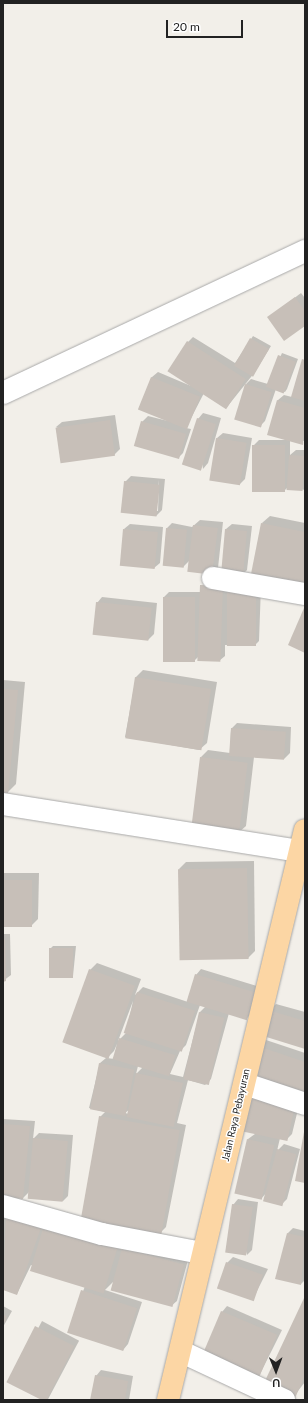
<!DOCTYPE html>
<style>
body{margin:0}
#map{position:relative;width:308px;height:1403px;overflow:hidden;background:#f2efe9;font-family:Lato,sans-serif}
div>[style]{position:absolute}
.shadow>*{inset:0;background:#0003;transform-origin:0 0}
.building>*{inset:0;background:#c7bfb8;transform-origin:0 0}
.roads{filter:drop-shadow(0 0 1px #a9a9a9) drop-shadow(0 0 1px #a9a9a9)}
.minor>*{height:22px;margin:-11px;padding:0 11px;transform-origin:11px;border-radius:11px;background:#fff}
.major>*{height:22px;margin:-11px;padding:0 11px;transform-origin:11px;border-radius:11px;background:#fcd6a4}
span{translate:-50% -50%;white-space:nowrap;text-align:center;line-height:1.15;-webkit-text-stroke:3px #fff;paint-order:stroke}
.street-label{font-size:10px;color:#222}
.frame{position:absolute;inset:0;border:4px solid #222;pointer-events:none}
.north{position:absolute;left:256px;top:1351px;width:40px;height:40px;-webkit-text-stroke:3px #fff;paint-order:stroke;rotate:179deg;font-size:11px;font-weight:700;line-height:16px;text-align:center;color:#222}
.north::after{content:'';display:block;margin:auto;width:14px;height:18px;background:#222;clip-path:polygon(50% 0,100% 100%,50% 72%,0 100%)}
.scale{position:absolute;left:166px;top:20px;width:77px;height:18px;box-sizing:border-box;border:2px solid #222;border-top:0;padding-left:5px;font-size:12px;line-height:14px;white-space:nowrap;color:#222;-webkit-text-stroke:3px #fff;paint-order:stroke}
</style>
<div id="map">
<div class="shadow">
<div style="clip-path:polygon(301px 293px,305px 298px,305px 325px,269px 317px)"></div>
<div style="clip-path:polygon(253px 336px,271px 346px,255px 372px,227px 407px,204px 393px,186px 428px,191px 429px,183px 453px,178px 458px,142px 422px,148px 416px,168px 421px,139px 408px,152px 377px,158px 372px,191px 386px,188px 342px,193px 337px,235px 363px)"></div>
<div style="clip-path:polygon(282px 353px,298px 359px,287px 389px,285px 392px,276px 389px,265px 421px,260px 426px,246px 384px,251px 379px,268px 384px)"></div>
<div style="clip-path:polygon(305px 358px,305px 441px,290px 440px,290px 455px,296px 450px,305px 450px,305px 490px,288px 487px,284px 491px,253px 446px,259px 440px,287px 440px,268px 434px,278px 400px,284px 395px,292px 397px)"></div>
<div style="clip-path:polygon(203px 413px,221px 418px,208px 463px,203px 469px,198px 419px)"></div>
<div style="clip-path:polygon(115px 415px,120px 449px,114px 455px,56px 427px,62px 422px)"></div>
<div style="clip-path:polygon(223px 433px,252px 438px,245px 479px,239px 485px,217px 438px)"></div>
<div style="clip-path:polygon(evenodd,131px 476px,165px 479px,162px 510px,156px 516px,125px 482px,131px 476px,159px 480px,158px 511px,156px 511px,159px 480px)"></div>
<div style="clip-path:polygon(270px 516px,305px 523px,305px 589px,262px 523px)"></div>
<div style="clip-path:polygon(200px 520px,223px 522px,218px 568px,213px 574px,190px 560px,183px 567px,167px 528px,172px 523px,192px 527px)"></div>
<div style="clip-path:polygon(130px 524px,163px 527px,160px 563px,154px 568px,124px 529px)"></div>
<div style="clip-path:polygon(232px 524px,252px 526px,247px 570px,241px 576px,226px 529px)"></div>
<div style="clip-path:polygon(207px 580px,261px 586px,259px 641px,254px 646px,225px 645px,225px 656px,219px 661px,198px 657px,193px 662px,164px 597px,169px 592px,201px 592px)"></div>
<div style="clip-path:polygon(102px 597px,157px 603px,154px 634px,148px 640px,97px 603px)"></div>
<div style="clip-path:polygon(143px 670px,217px 682px,207px 743px,199px 750px,125px 737px,136px 677px)"></div>
<div style="clip-path:polygon(3px 680px,25px 682px,16px 784px,8px 792px,3px 791px)"></div>
<div style="clip-path:polygon(237px 723px,291px 727px,290px 753px,284px 759px,254px 757px,246px 826px,238px 833px,201px 757px,208px 750px,230px 753px,231px 729px)"></div>
<div style="clip-path:polygon(254px 861px,255px 951px,248px 958px,179px 869px,186px 862px)"></div>
<div style="clip-path:polygon(3px 873px,39px 873px,38px 919px,31px 926px,3px 926px)"></div>
<div style="clip-path:polygon(3px 934px,10px 934px,11px 975px,3px 981px)"></div>
<div style="clip-path:polygon(53px 946px,76px 946px,73px 976px,50px 949px)"></div>
<div style="clip-path:polygon(evenodd,97px 963px,141px 979px,135px 995px,143px 987px,188px 1002px,196px 975px,201px 969px,260px 987px,252px 1013px,247px 1018px,229px 1013px,211px 1079px,205px 1085px,188px 1080px,177px 1123px,186px 1125px,166px 1227px,159px 1234px,100px 1117px,105px 1112px,89px 1108px,100px 1063px,106px 1058px,90px 970px,97px 963px,133px 1001px,126px 1033px,118px 1041px,133px 1001px,97px 963px,200px 1005px,206px 1006px,200px 1012px,183px 1077px,170px 1074px,180px 1051px,186px 1045px,200px 1005px,97px 963px,117px 1044px,114px 1059px,107px 1058px,114px 1051px,117px 1044px,97px 963px,138px 1066px,143px 1067px,136px 1074px,138px 1066px,97px 963px,130px 1109px,129px 1114px,125px 1113px,130px 1109px)"></div>
<div style="clip-path:polygon(276px 1004px,305px 1012px,305px 1047px,269px 1011px)"></div>
<div style="clip-path:polygon(266px 1040px,305px 1053px,305px 1097px,259px 1047px)"></div>
<div style="clip-path:polygon(300px 1101px,292px 1134px,286px 1140px,280px 1138px,277px 1151px,284px 1144px,300px 1149px,287px 1199px,282px 1204px,267px 1192px,261px 1199px,248px 1139px)"></div>
<div style="clip-path:polygon(3px 1119px,35px 1121px,33px 1139px,39px 1133px,73px 1135px,68px 1196px,63px 1201px,29px 1192px,23px 1198px,3px 1196px)"></div>
<div style="clip-path:polygon(238px 1199px,258px 1202px,252px 1250px,247px 1255px,233px 1205px)"></div>
<div style="clip-path:polygon(3px 1217px,124px 1241px,121px 1250px,128px 1243px,188px 1260px,177px 1301px,171px 1306px,113px 1282px,105px 1290px,142px 1302px,128px 1344px,123px 1350px,68px 1332px,85px 1286px,31px 1265px,17px 1294px,3px 1289px)"></div>
<div style="clip-path:polygon(293px 1228px,305px 1231px,305px 1280px,301px 1284px,288px 1233px)"></div>
<div style="clip-path:polygon(233px 1257px,268px 1269px,253px 1299px,227px 1263px)"></div>
<div style="clip-path:polygon(305px 1298px,305px 1382px,294px 1396px)"></div>
<div style="clip-path:polygon(3px 1306px,12px 1311px,3px 1327px)"></div>
<div style="clip-path:polygon(227px 1306px,282px 1330px,259px 1376px,222px 1312px)"></div>
<div style="left:42px;top:1321px;width:42px;height:69px;rotate:28deg"></div>
<div style="clip-path:polygon(101px 1370px,133px 1376px,129px 1400px,91px 1400px,96px 1376px)"></div>
</div>
<div class="building">
<div style="clip-path:polygon(295px 297px,305px 311px,305px 326px,284px 341px,267px 317px)"></div>
<div style="left:250px;top:338px;width:22px;height:32px;rotate:30deg"></div>
<div style="left:187px;top:341px;width:70px;height:36px;rotate:33deg"></div>
<div style="left:278px;top:355px;width:19px;height:34px;rotate:21deg"></div>
<div style="clip-path:polygon(302px 359px,305px 360px,305px 401px,291px 397px)"></div>
<div style="left:151px;top:377px;width:53px;height:35px;rotate:22deg"></div>
<div style="left:245px;top:384px;width:28px;height:37px;rotate:17deg"></div>
<div style="clip-path:polygon(277px 400px,305px 408px,303px 445px,267px 435px)"></div>
<div style="left:197px;top:418px;width:20px;height:49px;rotate:18deg"></div>
<div style="left:110px;top:420px;width:36px;height:55px;rotate:82deg"></div>
<div style="left:141px;top:421px;width:47px;height:26px;rotate:16deg"></div>
<div style="left:216px;top:438px;width:31px;height:43px;rotate:9deg"></div>
<div style="left:252px;top:445px;width:33px;height:47px"></div>
<div style="left:289px;top:455px;width:16px;height:35px;rotate:4deg"></div>
<div style="left:124px;top:481px;width:36px;height:32px;rotate:6deg"></div>
<div style="clip-path:polygon(261px 523px,305px 532px,305px 591px,250px 579px)"></div>
<div style="left:193px;top:525px;width:25px;height:47px;rotate:7deg"></div>
<div style="left:166px;top:528px;width:21px;height:38px;rotate:5deg"></div>
<div style="left:123px;top:529px;width:35px;height:37px;rotate:5deg"></div>
<div style="left:225px;top:529px;width:22px;height:45px;rotate:5deg"></div>
<div style="left:200px;top:585px;width:23px;height:76px;rotate:2deg"></div>
<div style="left:227px;top:591px;width:29px;height:55px"></div>
<div style="left:163px;top:597px;width:32px;height:65px"></div>
<div style="left:96px;top:602px;width:56px;height:33px;rotate:6deg"></div>
<div style="clip-path:polygon(304px 608px,305px 609px,305px 653px,288px 645px)"></div>
<div style="left:135px;top:677px;width:77px;height:62px;rotate:9deg"></div>
<div style="clip-path:polygon(3px 689px,18px 690px,8px 793px,3px 793px)"></div>
<div style="left:231px;top:728px;width:55px;height:28px;rotate:4deg"></div>
<div style="left:200px;top:757px;width:48px;height:72px;rotate:7deg"></div>
<div style="left:247px;top:868px;width:91px;height:69px;rotate:89deg"></div>
<div style="left:3px;top:880px;width:29px;height:47px"></div>
<div style="clip-path:polygon(3px 939px,5px 939px,6px 981px,3px 982px)"></div>
<div style="left:49px;top:948px;width:24px;height:30px"></div>
<div style="left:89px;top:969px;width:49px;height:78px;rotate:20deg"></div>
<div style="left:195px;top:974px;width:63px;height:29px;rotate:17deg"></div>
<div style="left:137px;top:992px;width:61px;height:43px;rotate:18deg"></div>
<div style="clip-path:polygon(268px 1010px,305px 1021px,305px 1049px,260px 1035px)"></div>
<div style="left:199px;top:1012px;width:26px;height:69px;rotate:13deg"></div>
<div style="left:119px;top:1038px;width:59px;height:22px;rotate:17deg"></div>
<div style="clip-path:polygon(258px 1046px,305px 1062px,305px 1098px,247px 1079px)"></div>
<div style="left:99px;top:1063px;width:36px;height:47px;rotate:11deg"></div>
<div style="left:136px;top:1073px;width:48px;height:45px;rotate:12deg"></div>
<div style="left:244px;top:1095px;width:52px;height:36px;rotate:12deg"></div>
<div style="left:99px;top:1116px;width:82px;height:106px;rotate:10deg"></div>
<div style="clip-path:polygon(3px 1124px,30px 1126px,23px 1199px,3px 1197px)"></div>
<div style="clip-path:polygon(304px 1132px,305px 1132px,305px 1183px,295px 1181px)"></div>
<div style="left:33px;top:1138px;width:35px;height:61px;rotate:5deg"></div>
<div style="left:247px;top:1139px;width:28px;height:56px;rotate:13deg"></div>
<div style="left:277px;top:1149px;width:20px;height:54px;rotate:15deg"></div>
<div style="left:232px;top:1204px;width:21px;height:49px;rotate:8deg"></div>
<div style="clip-path:polygon(6px 1216px,41px 1228px,17px 1295px,3px 1290px)"></div>
<div style="left:44px;top:1225px;width:77px;height:48px;rotate:17deg"></div>
<div style="clip-path:polygon(287px 1233px,305px 1237px,301px 1285px,275px 1279px)"></div>
<div style="left:122px;top:1248px;width:64px;height:44px;rotate:15deg"></div>
<div style="left:226px;top:1262px;width:39px;height:28px;rotate:19deg"></div>
<div style="left:81px;top:1290px;width:59px;height:45px;rotate:18deg"></div>
<div style="clip-path:polygon(305px 1296px,305px 1376px,295px 1398px,264px 1383px)"></div>
<div style="left:221px;top:1311px;width:61px;height:47px;rotate:23deg"></div>
<div style="clip-path:polygon(3px 1314px,7px 1317px,3px 1325px)"></div>
<div style="left:35px;top:1326px;width:44px;height:63px;rotate:27deg"></div>
<div style="clip-path:polygon(95px 1375px,128px 1381px,125px 1400px,90px 1400px)"></div>
</div>
<div class="roads">
<div class="minor">
<div style="left:3px;top:393px;width:334px;rotate:-25.2deg"></div>
<div style="left:213px;top:578px;width:93px;rotate:9.9deg"></div>
<div style="left:3px;top:804px;width:301px;rotate:9deg"></div>
<div style="left:245px;top:1084px;width:63px;rotate:18.4deg"></div>
<div style="left:3px;top:1206px;width:103px;rotate:15.8deg"></div>
<div style="left:102px;top:1234px;width:102px;rotate:10.8deg"></div>
<div style="left:182px;top:1352px;width:113px;rotate:25.2deg"></div>
</div>
<div class="major">
<div style="left:168px;top:1400px;width:586px;rotate:-76.49deg"></div>
</div>
</div>
<div class="street-label">
<span style="left:236px;top:1115px;rotate:-77deg">Jalan Raya Pebayuran</span>
</div>
<div class="frame"></div>
<div class="north">U</div>
<div class="scale">20 m</div>
</div>
